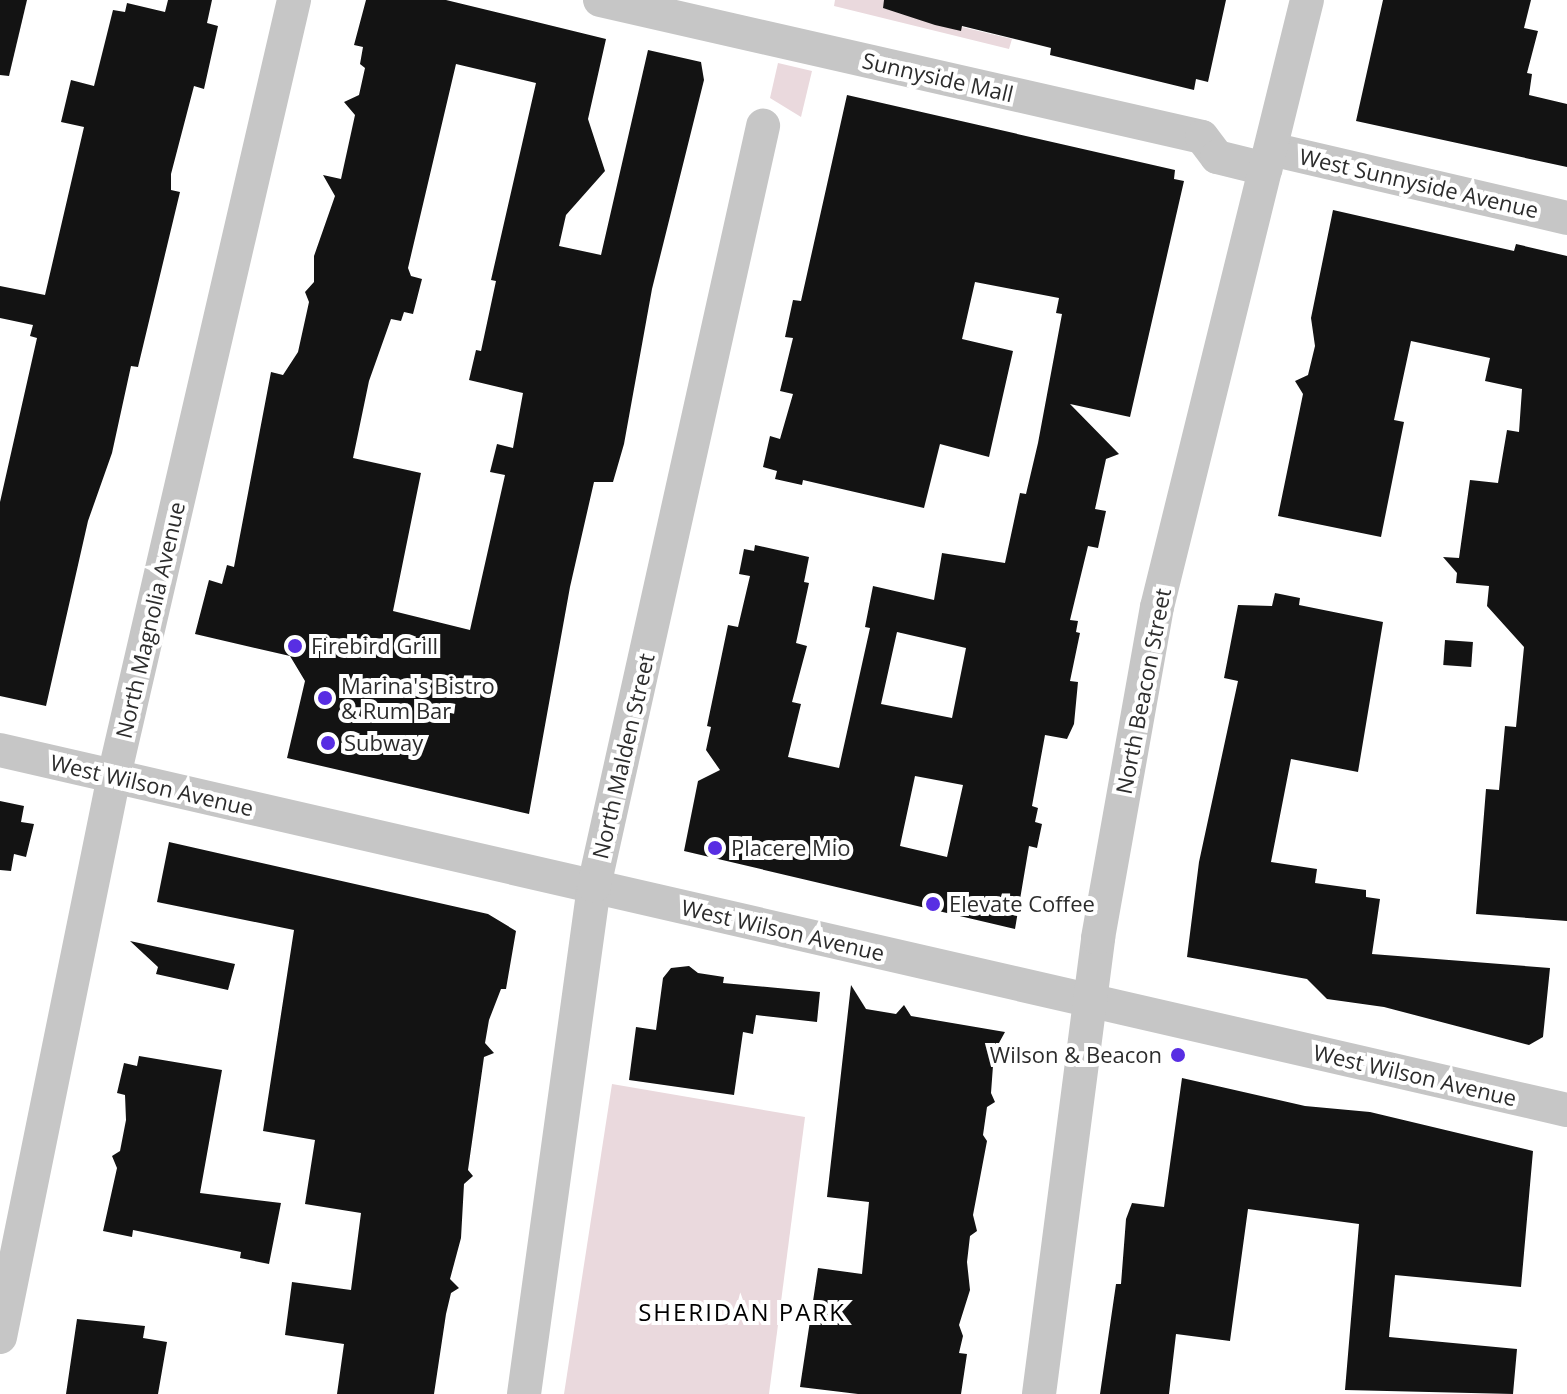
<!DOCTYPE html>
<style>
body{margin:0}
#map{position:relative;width:1567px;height:1394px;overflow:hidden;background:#fff;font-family:"Open Sans",sans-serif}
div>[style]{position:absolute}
.green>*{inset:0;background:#ead9dd}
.building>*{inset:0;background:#131313;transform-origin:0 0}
.minor>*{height:34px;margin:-17px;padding:0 17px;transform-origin:17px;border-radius:17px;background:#c6c6c6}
.dots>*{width:22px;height:22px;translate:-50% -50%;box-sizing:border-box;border:4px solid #fff;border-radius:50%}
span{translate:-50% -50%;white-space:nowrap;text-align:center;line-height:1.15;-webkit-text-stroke:8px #fff;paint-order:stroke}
.street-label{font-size:22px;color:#2c2c2c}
.poi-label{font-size:22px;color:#2c2c2c}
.left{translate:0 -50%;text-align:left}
.right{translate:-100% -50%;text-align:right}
.neighbourhood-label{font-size:24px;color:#000;letter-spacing:2px}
</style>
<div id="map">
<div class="green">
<div style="clip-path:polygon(835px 0,885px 0,883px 8px,1012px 39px,1009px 49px,834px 6px)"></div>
<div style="clip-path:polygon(778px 63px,812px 71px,801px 117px,770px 98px)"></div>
<div style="clip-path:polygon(612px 1084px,805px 1117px,769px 1394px,564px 1394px)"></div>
</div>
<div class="building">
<div style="clip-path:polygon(0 0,27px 0,9px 76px,0 75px)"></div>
<div style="clip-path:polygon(168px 0,212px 0,207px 23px,218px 26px,204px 89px,194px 86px,171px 174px,171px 190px,180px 192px,138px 367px,131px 366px,112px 453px,88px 521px,46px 706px,0 696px,0 502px,37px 338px,30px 336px,33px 325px,0 318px,0 286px,45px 295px,84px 127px,61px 122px,71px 80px,94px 86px,113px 10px,125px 12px,127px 3px,165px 12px)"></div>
<div style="clip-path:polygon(evenodd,366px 0,446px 0,606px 39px,588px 119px,605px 171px,566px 215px,559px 246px,601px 255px,648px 50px,701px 62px,704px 80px,652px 289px,624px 444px,613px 482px,594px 482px,570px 587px,529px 814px,287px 758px,305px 681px,290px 656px,195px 634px,209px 580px,222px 584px,227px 565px,234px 567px,271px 372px,283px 375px,298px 352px,309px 302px,305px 292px,314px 282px,314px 256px,335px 196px,323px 175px,341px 179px,355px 115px,344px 102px,359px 95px,365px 68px,360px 64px,363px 47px,354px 45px,366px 0,456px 64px,536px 83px,491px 280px,496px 281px,481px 351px,476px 350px,469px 380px,523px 393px,513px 448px,497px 444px,490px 472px,505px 475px,470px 630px,393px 611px,421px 473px,353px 458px,369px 381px,391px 319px,401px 321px,404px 312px,413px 314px,422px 279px,411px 276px,408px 268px,456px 64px)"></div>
<div style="clip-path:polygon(884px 0,1226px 0,1208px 82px,1196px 79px,1194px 90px,1050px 55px,1051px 48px,962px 26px,961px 31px,935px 25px,883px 8px)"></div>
<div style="clip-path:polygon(1383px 0,1531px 0,1524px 28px,1538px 31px,1527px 73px,1532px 74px,1529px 95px,1567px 104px,1567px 167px,1356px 121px)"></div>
<div style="clip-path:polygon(evenodd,847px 95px,1175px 170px,1174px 179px,1184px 181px,1130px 417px,1070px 404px,1119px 454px,1106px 459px,1095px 509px,1106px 511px,1098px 548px,1088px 546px,1070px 620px,1078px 621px,1076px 632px,1080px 633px,1070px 681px,1078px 682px,1074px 724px,1067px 739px,1045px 735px,1032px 806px,1038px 808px,1035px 822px,1042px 824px,1037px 848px,1029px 846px,1015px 929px,684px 851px,698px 781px,720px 770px,706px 750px,711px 727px,707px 726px,728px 625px,738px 627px,750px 576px,739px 574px,744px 549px,754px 551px,755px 545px,809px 557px,804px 582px,809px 583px,796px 643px,807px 646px,792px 702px,801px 704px,788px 757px,839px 768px,870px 628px,865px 627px,873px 586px,934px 600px,942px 553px,1005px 563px,1020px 493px,1026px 494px,1038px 443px,1062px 314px,1056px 313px,1059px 298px,975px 282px,962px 339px,1013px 351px,989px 457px,940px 444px,924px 508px,803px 480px,802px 485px,775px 479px,777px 471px,763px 467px,770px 436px,780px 439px,793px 394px,780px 391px,793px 338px,785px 337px,793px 300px,801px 301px,847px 95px,897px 632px,966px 648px,952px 718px,881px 704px,897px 632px,847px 95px,915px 776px,963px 785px,947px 857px,900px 846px,915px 776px)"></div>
<div style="clip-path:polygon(1333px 210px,1514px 251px,1516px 244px,1567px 256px,1567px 921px,1476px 914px,1486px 789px,1499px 790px,1505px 726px,1516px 727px,1524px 647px,1487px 606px,1489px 586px,1456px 583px,1457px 573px,1443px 557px,1459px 558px,1470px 480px,1498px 483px,1507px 430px,1519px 432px,1522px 389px,1485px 381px,1490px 358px,1411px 341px,1394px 420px,1404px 422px,1381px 537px,1278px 516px,1303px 394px,1295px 381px,1308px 375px,1315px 346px,1311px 318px)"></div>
<div style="clip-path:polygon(1275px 593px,1300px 598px,1299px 605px,1383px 622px,1358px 772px,1291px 759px,1271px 862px,1317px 869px,1315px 883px,1366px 890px,1366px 897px,1380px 899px,1372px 954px,1550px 968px,1543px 1037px,1529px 1045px,1384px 1007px,1327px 999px,1307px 979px,1187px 957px,1199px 862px,1238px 681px,1224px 678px,1238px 605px,1272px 606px)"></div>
<div style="left:1445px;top:640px;width:28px;height:25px;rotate:4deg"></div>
<div style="clip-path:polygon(0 801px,24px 806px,21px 822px,34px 824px,26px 857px,14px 854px,11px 871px,0 870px)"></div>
<div style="clip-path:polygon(169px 842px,488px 914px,516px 931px,506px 989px,501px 989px,489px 1020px,485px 1043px,494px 1053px,484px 1057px,468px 1170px,473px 1176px,464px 1184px,461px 1238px,450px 1279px,459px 1288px,451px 1293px,446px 1314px,434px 1394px,337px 1394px,344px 1344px,285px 1335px,292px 1282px,351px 1290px,361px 1213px,305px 1204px,315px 1140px,263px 1131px,294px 930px,157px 902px)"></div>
<div style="clip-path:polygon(130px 941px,235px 964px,228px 990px,156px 974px,158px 967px)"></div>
<div style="clip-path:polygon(689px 966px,698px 973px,724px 977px,723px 983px,820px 992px,817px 1022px,756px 1015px,753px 1034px,743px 1032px,734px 1095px,629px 1080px,636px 1027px,656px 1030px,663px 978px,671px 968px)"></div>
<div style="clip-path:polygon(851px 985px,866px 1009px,896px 1014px,904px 1005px,911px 1016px,1005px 1032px,994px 1052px,991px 1093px,995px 1102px,987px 1107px,983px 1135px,987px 1141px,973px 1215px,977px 1231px,970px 1236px,967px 1262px,970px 1290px,959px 1325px,963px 1336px,959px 1353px,967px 1354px,961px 1394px,858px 1394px,800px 1387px,818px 1268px,862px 1274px,869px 1202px,827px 1197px)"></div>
<div style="clip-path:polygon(139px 1056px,222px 1070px,200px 1193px,281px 1203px,269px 1264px,240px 1258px,241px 1252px,133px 1230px,132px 1237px,103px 1231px,117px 1168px,112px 1156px,120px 1151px,126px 1120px,125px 1095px,117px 1093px,124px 1063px,137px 1066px)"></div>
<div style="clip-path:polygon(1182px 1078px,1305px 1106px,1370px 1112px,1533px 1151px,1521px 1287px,1395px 1275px,1389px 1337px,1517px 1349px,1513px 1394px,1345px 1390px,1359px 1224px,1248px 1209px,1230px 1341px,1176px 1334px,1169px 1394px,1100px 1394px,1116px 1284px,1121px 1284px,1126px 1219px,1132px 1203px,1164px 1207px)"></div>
<div style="clip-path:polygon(77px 1319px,145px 1326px,143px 1338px,167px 1342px,158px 1394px,66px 1394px)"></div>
</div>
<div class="minor">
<div style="left:600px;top:0;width:617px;rotate:12.82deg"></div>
<div style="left:1202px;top:137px;width:25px;rotate:53deg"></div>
<div style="left:1217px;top:157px;width:50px;rotate:13.8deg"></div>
<div style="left:1271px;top:149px;width:304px;rotate:13.1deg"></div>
<div style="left:0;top:750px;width:1608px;rotate:12.94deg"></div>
<div style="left:0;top:1337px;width:572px;rotate:-78.51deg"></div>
<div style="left:114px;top:776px;width:797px;rotate:-76.94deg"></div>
<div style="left:524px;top:1394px;width:513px;rotate:-82.15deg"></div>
<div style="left:594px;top:886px;width:779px;rotate:-77.46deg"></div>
<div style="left:1039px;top:1394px;width:460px;rotate:-82.6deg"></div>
<div style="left:1098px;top:938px;width:336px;rotate:-79.9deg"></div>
<div style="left:1157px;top:607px;width:625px;rotate:-76.12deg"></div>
</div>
<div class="dots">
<div style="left:295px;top:646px;background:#582ee3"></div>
<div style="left:325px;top:698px;background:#582ee3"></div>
<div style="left:328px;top:743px;background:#582ee3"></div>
<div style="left:715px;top:848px;background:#582ee3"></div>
<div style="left:933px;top:904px;background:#582ee3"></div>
<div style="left:1178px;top:1055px;background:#582ee3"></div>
</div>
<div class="street-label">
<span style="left:938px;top:77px;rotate:13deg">Sunnyside Mall</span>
<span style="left:1419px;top:183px;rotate:13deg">West Sunnyside Avenue</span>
<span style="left:150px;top:620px;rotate:-77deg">North Magnolia Avenue</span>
<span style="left:1143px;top:691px;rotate:-79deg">North Beacon Street</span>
<span style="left:623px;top:756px;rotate:-77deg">North Malden Street</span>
<span style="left:152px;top:785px;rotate:13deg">West Wilson Avenue</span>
<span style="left:783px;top:930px;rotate:13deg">West Wilson Avenue</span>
<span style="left:1415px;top:1075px;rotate:13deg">West Wilson Avenue</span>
</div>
<div class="poi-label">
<span class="left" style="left:311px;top:646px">Firebird Grill</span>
<span class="left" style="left:341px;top:698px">Marina's Bistro<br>&amp; Rum Bar</span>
<span class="left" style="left:344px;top:743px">Subway</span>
<span class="left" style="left:731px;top:848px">Placere Mio</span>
<span class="left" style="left:949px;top:904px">Elevate Coffee</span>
<span class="right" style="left:1162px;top:1055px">Wilson &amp; Beacon</span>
</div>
<div class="neighbourhood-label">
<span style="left:742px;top:1312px">SHERIDAN PARK</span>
</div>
</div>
